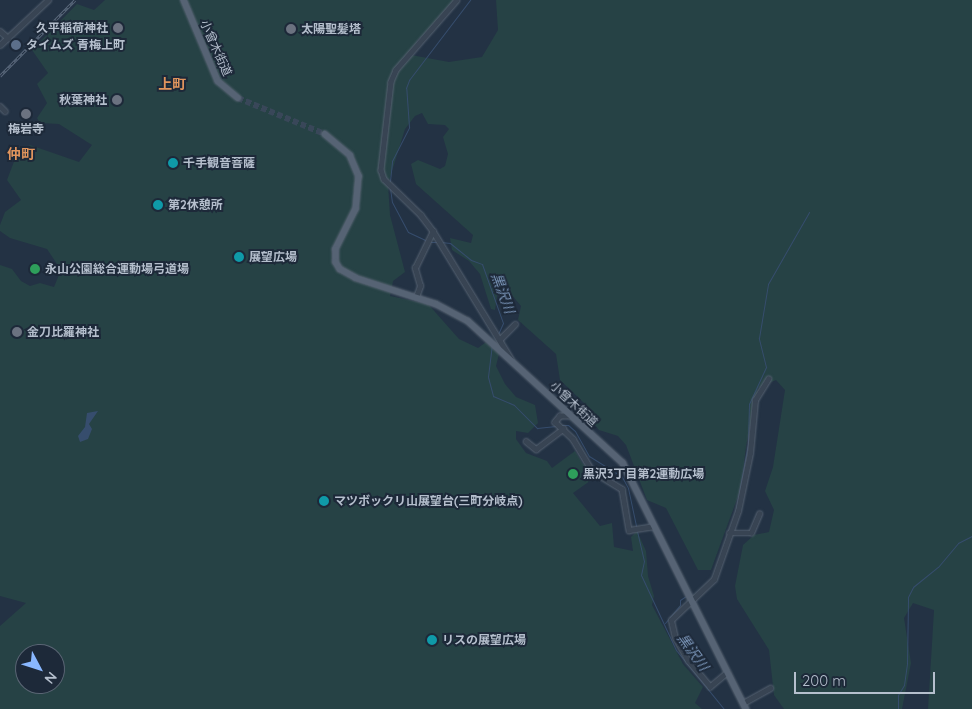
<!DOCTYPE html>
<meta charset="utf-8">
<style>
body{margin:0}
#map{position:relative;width:972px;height:709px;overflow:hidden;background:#233244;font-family:Quicksand,"Noto Sans JP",sans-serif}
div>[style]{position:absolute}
.green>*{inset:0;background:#264245}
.water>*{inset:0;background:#364d6d}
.stream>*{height:1px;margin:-0.5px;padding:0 0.5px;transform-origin:0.5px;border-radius:0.5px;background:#364d6d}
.major-tunnel>*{height:5.5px;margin-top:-2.75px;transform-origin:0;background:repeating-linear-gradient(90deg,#394759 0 5.5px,transparent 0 8.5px)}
.roads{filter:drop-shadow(0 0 1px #566271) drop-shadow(0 0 1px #566271)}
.minor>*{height:4.5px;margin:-2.25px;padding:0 2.25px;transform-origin:2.25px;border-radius:2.25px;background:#384453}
.major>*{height:5.5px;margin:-2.75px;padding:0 2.75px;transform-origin:2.75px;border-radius:2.75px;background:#566374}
.rail>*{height:3px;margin-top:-1.5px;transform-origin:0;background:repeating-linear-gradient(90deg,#1d2939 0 4px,#5a687b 0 8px);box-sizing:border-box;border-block:1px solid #5a687b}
.dots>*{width:14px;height:14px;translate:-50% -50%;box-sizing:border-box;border:2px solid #1d2939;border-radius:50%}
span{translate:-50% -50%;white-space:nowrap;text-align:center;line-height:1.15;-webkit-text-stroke:4px #1d2939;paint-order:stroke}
.poi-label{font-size:12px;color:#b5bfcd;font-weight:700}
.right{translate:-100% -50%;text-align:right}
.left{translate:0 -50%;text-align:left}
.street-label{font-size:12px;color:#b5bfcd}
.neighbourhood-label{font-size:14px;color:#e1955d;font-weight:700}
.water-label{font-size:14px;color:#7a95b8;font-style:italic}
.north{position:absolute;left:15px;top:644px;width:50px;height:50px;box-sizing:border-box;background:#1d2939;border:1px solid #5a6574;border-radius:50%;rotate:130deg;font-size:14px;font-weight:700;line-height:20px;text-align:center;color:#b5bfcd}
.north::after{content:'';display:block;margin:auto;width:18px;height:22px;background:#89b7ff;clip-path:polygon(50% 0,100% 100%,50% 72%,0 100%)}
.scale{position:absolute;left:794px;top:672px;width:141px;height:22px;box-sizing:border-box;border:2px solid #b5bfcd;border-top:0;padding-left:6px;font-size:15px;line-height:18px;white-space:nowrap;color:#b5bfcd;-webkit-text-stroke:4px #1d2939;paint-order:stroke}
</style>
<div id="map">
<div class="green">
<div style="clip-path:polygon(evenodd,105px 0,454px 0,439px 26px,418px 39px,411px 55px,449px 62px,482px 57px,498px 30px,496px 0,972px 0,972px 709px,928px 709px,934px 610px,913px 603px,904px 618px,911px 663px,902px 709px,784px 709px,774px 695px,769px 650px,737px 599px,735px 586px,743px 545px,754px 535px,769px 532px,774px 510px,765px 491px,773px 467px,785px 390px,776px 380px,758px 388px,746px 446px,741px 488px,711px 570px,698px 570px,666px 508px,647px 500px,626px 445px,618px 436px,599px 430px,584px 412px,585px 404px,560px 380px,556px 354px,518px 320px,521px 306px,505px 287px,497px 296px,495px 310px,491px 309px,480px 274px,469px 261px,452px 250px,450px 238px,471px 243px,473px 235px,416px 184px,411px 164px,418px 160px,440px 169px,445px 166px,448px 154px,443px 137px,449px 129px,445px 125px,428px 124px,422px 113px,415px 116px,405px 129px,388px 184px,390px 215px,405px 272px,393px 281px,390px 296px,428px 304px,459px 339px,478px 348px,486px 342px,499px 354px,496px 366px,505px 384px,516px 397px,535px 405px,538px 423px,528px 433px,516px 431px,516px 439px,526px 453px,547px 461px,552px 468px,575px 451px,583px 464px,597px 476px,573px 493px,600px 526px,612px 523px,614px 547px,633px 551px,631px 537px,637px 531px,646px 551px,648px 576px,654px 596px,652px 605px,683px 664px,703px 687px,695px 703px,702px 709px,0 709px,0 626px,26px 603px,0 596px,0 265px,12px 269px,21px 281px,30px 286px,40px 283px,54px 287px,61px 270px,47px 249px,10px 238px,0 231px,0 225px,5px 212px,21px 200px,7px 180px,18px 151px,30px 145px,79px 162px,92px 145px,59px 124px,40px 123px,37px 118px,47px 103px,37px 84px,48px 73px,32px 50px,77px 4px,94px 10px,105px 0,25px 654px,55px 654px,55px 684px,25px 684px,25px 654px)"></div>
</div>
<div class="water">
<div style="clip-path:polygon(98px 411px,89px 424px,92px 429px,88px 439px,80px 442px,78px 436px,85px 427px,87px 413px)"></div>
</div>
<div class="stream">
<div style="left:390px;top:181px;width:20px;rotate:-84deg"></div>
<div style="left:392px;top:161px;width:38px;rotate:-63deg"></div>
<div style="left:409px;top:127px;width:39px;rotate:-94deg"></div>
<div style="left:406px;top:88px;width:9px;rotate:-69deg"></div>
<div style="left:409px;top:80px;width:101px;rotate:-52.7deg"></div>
<div style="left:390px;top:188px;width:14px;rotate:82deg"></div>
<div style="left:392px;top:202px;width:34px;rotate:62deg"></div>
<div style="left:408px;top:232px;width:19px;rotate:25deg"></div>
<div style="left:429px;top:242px;width:8px"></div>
<div style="left:441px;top:242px;width:9px;rotate:6deg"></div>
<div style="left:450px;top:243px;width:27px;rotate:39deg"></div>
<div style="left:471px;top:260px;width:12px;rotate:20deg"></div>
<div style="left:482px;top:264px;width:63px;rotate:70.4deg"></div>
<div style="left:503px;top:323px;width:12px;rotate:114deg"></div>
<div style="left:492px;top:344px;width:33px;rotate:97deg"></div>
<div style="left:488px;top:377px;width:20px;rotate:75deg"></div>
<div style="left:493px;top:396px;width:23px;rotate:23deg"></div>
<div style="left:514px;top:405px;width:33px;rotate:45deg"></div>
<div style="left:537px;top:428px;width:19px;rotate:-6deg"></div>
<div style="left:562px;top:425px;width:6px"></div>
<div style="left:568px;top:425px;width:9px;rotate:41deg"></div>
<div style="left:575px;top:431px;width:29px;rotate:61deg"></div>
<div style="left:589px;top:456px;width:39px;rotate:32deg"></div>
<div style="left:622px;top:477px;width:13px;rotate:61deg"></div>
<div style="left:628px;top:488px;width:40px;rotate:78deg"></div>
<div style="left:637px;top:531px;width:31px;rotate:77deg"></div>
<div style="left:644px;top:561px;width:14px;rotate:102deg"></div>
<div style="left:641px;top:575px;width:83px;rotate:65deg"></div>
<div style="left:676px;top:650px;width:76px;rotate:50.9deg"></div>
<div style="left:717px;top:565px;width:54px;rotate:-70.6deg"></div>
<div style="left:735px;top:514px;width:71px;rotate:-79.5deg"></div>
<div style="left:748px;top:444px;width:40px;rotate:-88.6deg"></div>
<div style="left:749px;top:404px;width:41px;rotate:-65.3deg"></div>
<div style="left:766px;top:367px;width:30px;rotate:-104deg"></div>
<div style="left:759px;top:338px;width:55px;rotate:-80.5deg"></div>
<div style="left:768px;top:284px;width:83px;rotate:-60.3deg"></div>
<div style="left:665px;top:623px;width:23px;rotate:-50deg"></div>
<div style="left:680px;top:605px;width:5px;rotate:-90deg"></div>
<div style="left:680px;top:600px;width:7px;rotate:-34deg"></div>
<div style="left:898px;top:709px;width:14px;rotate:-90deg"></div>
<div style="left:898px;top:695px;width:12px;rotate:-59deg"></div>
<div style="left:904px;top:685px;width:21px;rotate:-82deg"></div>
<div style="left:907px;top:664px;width:67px;rotate:-89.1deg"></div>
<div style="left:908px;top:597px;width:11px;rotate:-63deg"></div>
<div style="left:913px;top:587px;width:32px;rotate:-39deg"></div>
<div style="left:938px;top:567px;width:31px;rotate:-50deg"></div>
<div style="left:958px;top:543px;width:16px;rotate:-27deg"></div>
</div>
<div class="major-tunnel">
<div style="left:238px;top:98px;width:94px;rotate:22.5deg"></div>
</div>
<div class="roads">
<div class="minor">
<div style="left:457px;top:0;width:93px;rotate:131.1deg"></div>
<div style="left:396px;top:70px;width:13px;rotate:113deg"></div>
<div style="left:391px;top:82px;width:89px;rotate:96.5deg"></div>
<div style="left:381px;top:170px;width:9px;rotate:72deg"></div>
<div style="left:384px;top:179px;width:52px;rotate:44.2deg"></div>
<div style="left:421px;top:215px;width:20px;rotate:53deg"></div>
<div style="left:433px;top:231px;width:150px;rotate:58.6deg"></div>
<div style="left:0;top:31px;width:11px;rotate:41deg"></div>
<div style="left:0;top:45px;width:66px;rotate:-43.2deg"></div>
<div style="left:0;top:106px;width:7px;rotate:45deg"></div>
<div style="left:416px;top:297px;width:12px;rotate:-70deg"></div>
<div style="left:420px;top:286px;width:19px;rotate:-106deg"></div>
<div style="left:415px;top:268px;width:41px;rotate:-64.1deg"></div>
<div style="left:500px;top:339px;width:21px;rotate:-45deg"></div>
<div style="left:572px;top:416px;width:12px;rotate:180deg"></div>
<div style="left:560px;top:416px;width:8px;rotate:130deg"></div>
<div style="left:555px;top:422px;width:25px;rotate:43deg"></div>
<div style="left:573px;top:439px;width:37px;rotate:59deg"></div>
<div style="left:592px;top:471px;width:35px;rotate:31deg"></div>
<div style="left:622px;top:489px;width:42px;rotate:80.3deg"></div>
<div style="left:629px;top:530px;width:24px;rotate:-9deg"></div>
<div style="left:526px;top:441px;width:13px;rotate:39deg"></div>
<div style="left:536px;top:449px;width:34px;rotate:-37deg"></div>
<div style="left:729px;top:533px;width:22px"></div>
<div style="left:751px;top:533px;width:21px;rotate:-67deg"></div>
<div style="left:728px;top:672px;width:23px;rotate:140deg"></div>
<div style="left:710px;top:687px;width:34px;rotate:-130deg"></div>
<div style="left:688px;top:661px;width:26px;rotate:-119deg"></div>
<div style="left:675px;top:638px;width:18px;rotate:-103deg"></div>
<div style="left:671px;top:620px;width:59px;rotate:-43.6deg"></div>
<div style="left:714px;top:579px;width:72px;rotate:-70.6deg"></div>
<div style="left:738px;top:511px;width:59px;rotate:-78.3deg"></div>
<div style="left:750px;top:453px;width:53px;rotate:-84.6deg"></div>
<div style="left:755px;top:400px;width:25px;rotate:-58deg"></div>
<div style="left:743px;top:703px;width:31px;rotate:-29deg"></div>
</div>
<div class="major">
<div style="left:184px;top:0;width:88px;rotate:67.2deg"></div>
<div style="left:218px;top:81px;width:26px;rotate:40deg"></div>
<div style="left:325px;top:134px;width:33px;rotate:40deg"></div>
<div style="left:350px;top:155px;width:23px;rotate:67deg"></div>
<div style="left:359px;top:176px;width:33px;rotate:95deg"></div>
<div style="left:356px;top:209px;width:45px;rotate:116.6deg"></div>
<div style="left:336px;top:249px;width:13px;rotate:90deg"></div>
<div style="left:336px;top:262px;width:8px;rotate:60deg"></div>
<div style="left:340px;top:269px;width:18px;rotate:29deg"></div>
<div style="left:356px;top:278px;width:84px;rotate:18deg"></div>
<div style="left:436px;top:304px;width:36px;rotate:28deg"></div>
<div style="left:468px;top:321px;width:210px;rotate:42.5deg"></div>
<div style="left:623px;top:463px;width:275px;rotate:63.4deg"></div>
</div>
</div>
<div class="rail">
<div style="left:0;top:76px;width:107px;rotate:-45.4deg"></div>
</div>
<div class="dots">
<div style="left:118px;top:28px;background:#6b7280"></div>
<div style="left:291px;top:29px;background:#6b7280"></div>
<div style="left:16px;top:45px;background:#5c6f8a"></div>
<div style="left:117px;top:100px;background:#6b7280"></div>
<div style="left:26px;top:114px;background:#6b7280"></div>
<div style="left:173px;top:163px;background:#0f9aa8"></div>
<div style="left:158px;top:205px;background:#0f9aa8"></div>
<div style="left:239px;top:257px;background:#0f9aa8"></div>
<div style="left:35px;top:269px;background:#2e9e5b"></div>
<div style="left:17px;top:332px;background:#6b7280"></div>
<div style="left:573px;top:474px;background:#2e9e5b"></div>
<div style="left:324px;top:501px;background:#0f9aa8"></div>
<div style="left:432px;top:640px;background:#0f9aa8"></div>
</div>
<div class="poi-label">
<span class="right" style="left:108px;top:28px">久平稲荷神社</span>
<span class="left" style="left:301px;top:29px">太陽聖髪塔</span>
<span class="left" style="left:26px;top:45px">タイムズ 青梅上町</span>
<span class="right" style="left:107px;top:100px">秋葉神社</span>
<span style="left:26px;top:129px">梅岩寺</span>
<span class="left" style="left:183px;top:163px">千手観音菩薩</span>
<span class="left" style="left:168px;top:205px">第2休憩所</span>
<span class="left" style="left:249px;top:257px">展望広場</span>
<span class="left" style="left:45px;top:269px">永山公園総合運動場弓道場</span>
<span class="left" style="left:27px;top:332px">金刀比羅神社</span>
<span class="left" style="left:583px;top:474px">黒沢3丁目第2運動広場</span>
<span class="left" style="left:334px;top:501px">マツボックリ山展望台(三町分岐点)</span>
<span class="left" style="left:442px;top:640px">リスの展望広場</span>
</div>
<div class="street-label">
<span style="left:216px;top:48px;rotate:66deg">小曾木街道</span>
<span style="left:574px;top:404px;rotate:43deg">小曾木街道</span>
</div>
<div class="neighbourhood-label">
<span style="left:172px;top:84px">上町</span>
<span style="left:21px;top:154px">仲町</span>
</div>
<div class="water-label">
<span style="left:503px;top:293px;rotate:70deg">黒沢川</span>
<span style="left:693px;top:652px;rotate:54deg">黒沢川</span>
</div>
<div class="north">N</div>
<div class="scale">200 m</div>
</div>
